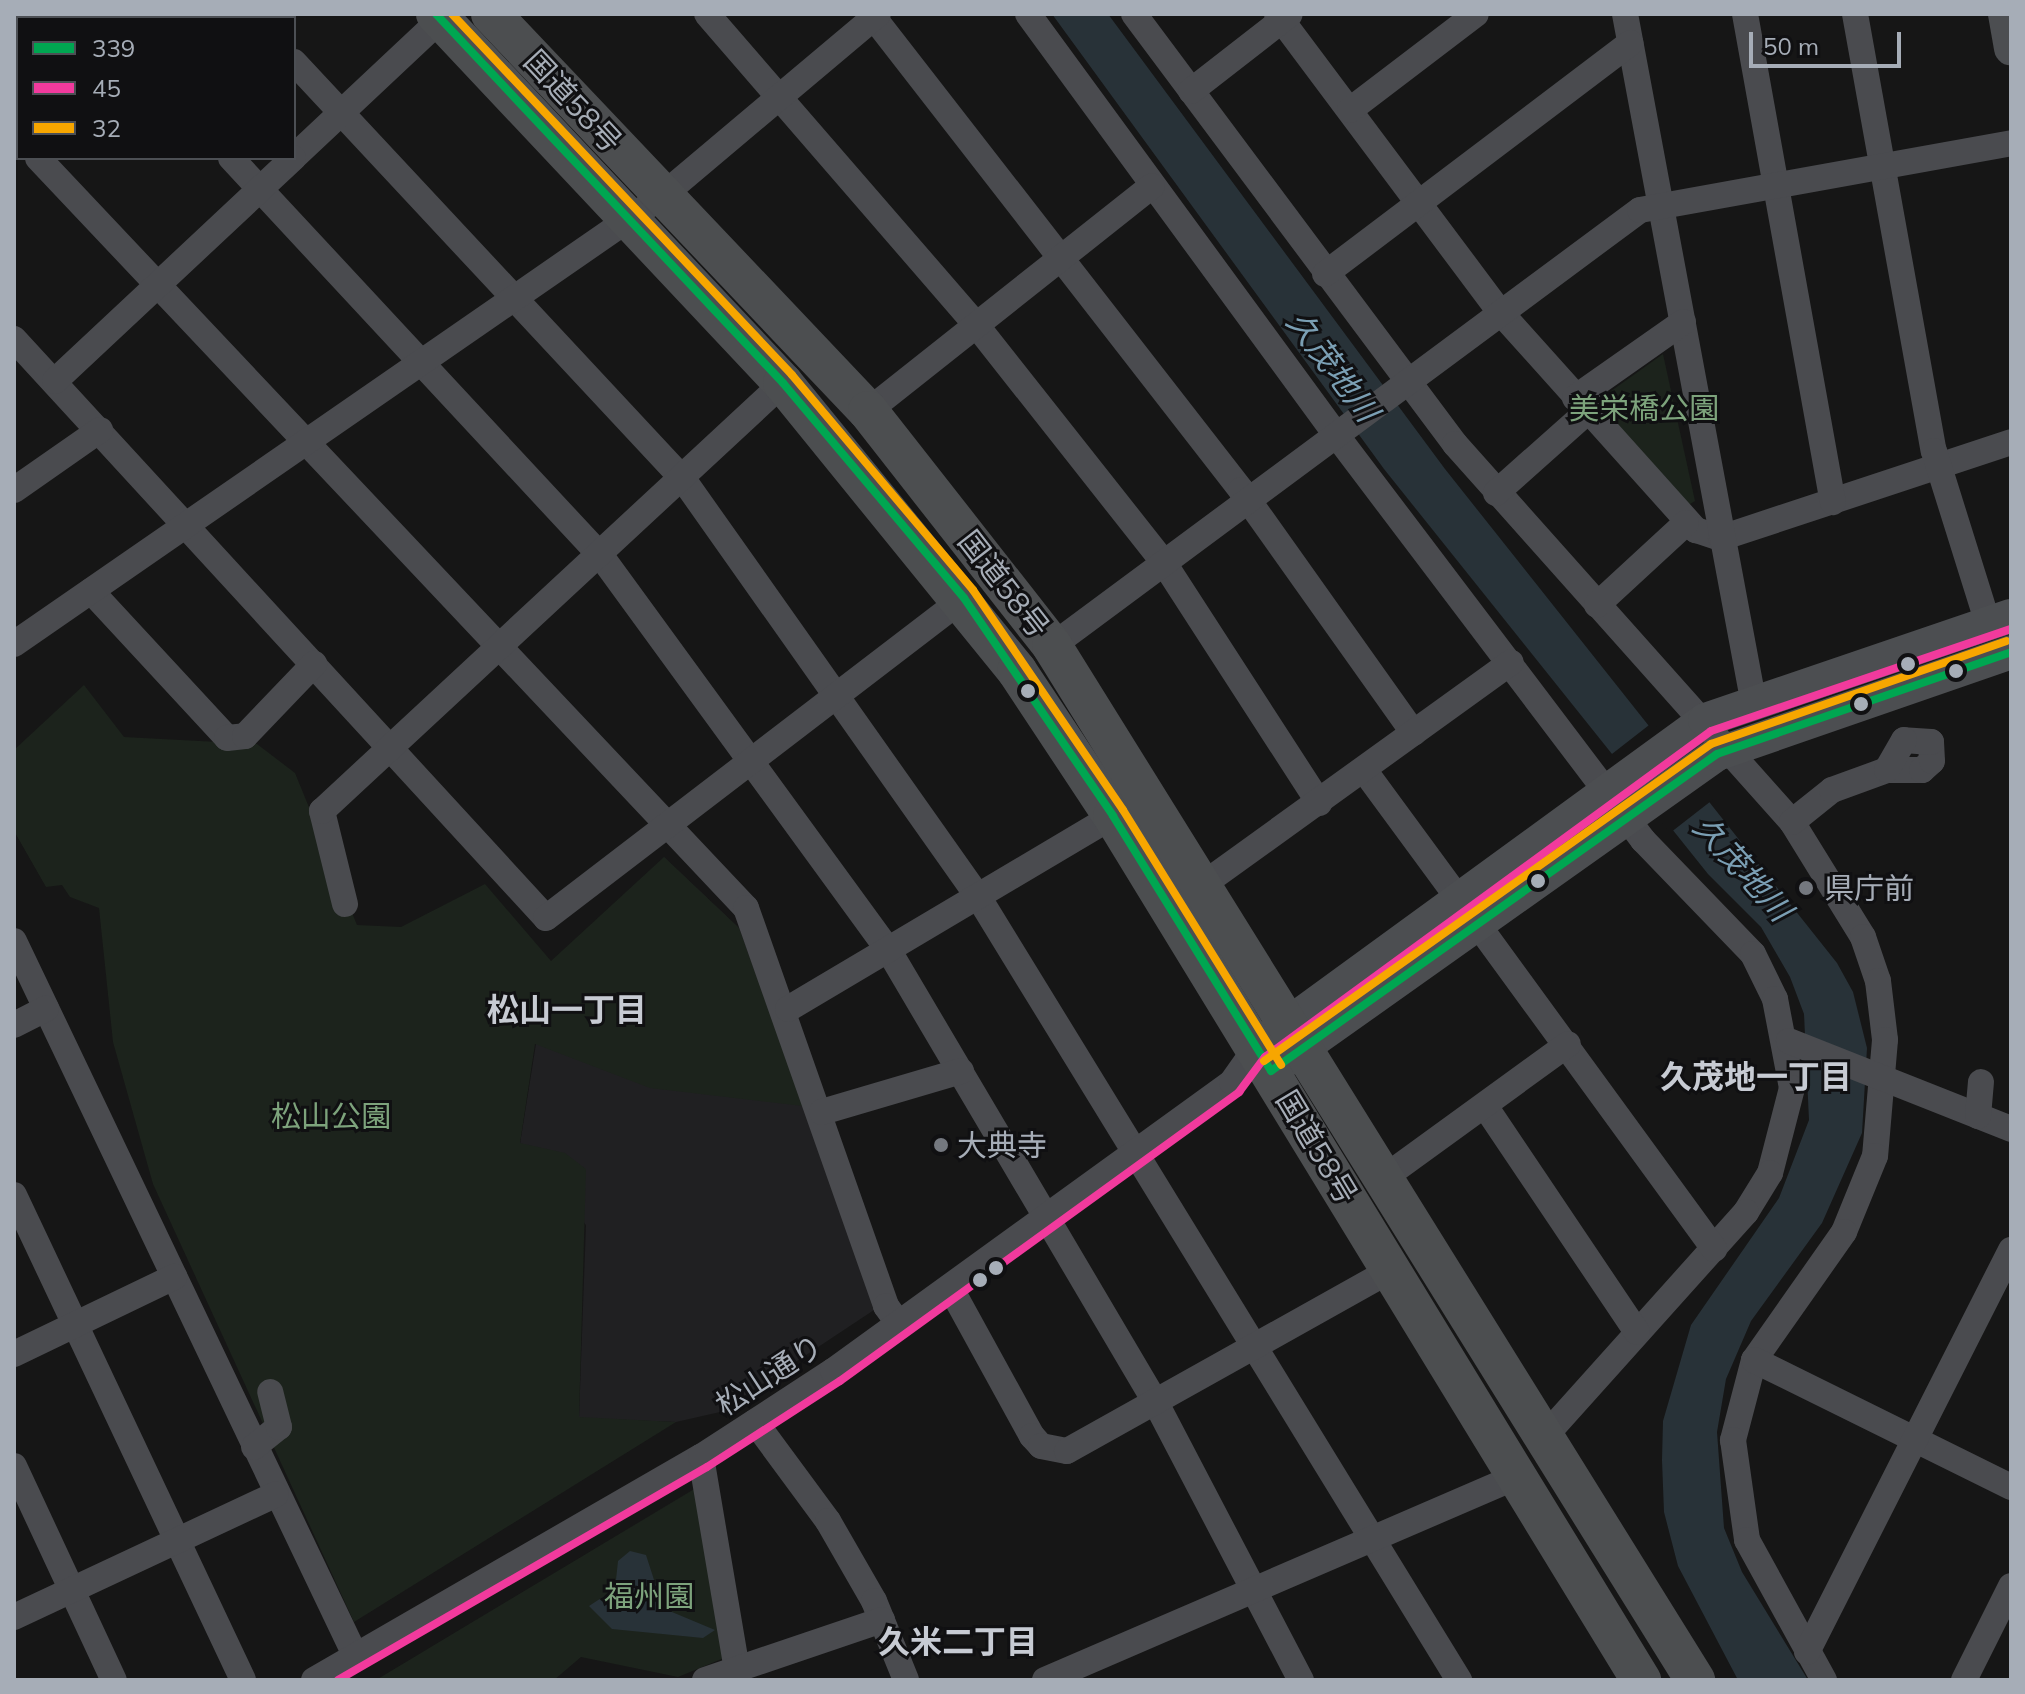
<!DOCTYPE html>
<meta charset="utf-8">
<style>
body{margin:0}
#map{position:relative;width:2025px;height:1694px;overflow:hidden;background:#161616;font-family:Mulish,"Noto Sans JP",sans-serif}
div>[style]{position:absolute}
.built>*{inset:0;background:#202022}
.green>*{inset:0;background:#1c231c}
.water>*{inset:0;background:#283238}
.pier>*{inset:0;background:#161616;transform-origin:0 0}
.minor>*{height:26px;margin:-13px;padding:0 13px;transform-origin:13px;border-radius:13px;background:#4a4b4f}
.major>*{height:34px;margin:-17px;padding:0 17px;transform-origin:17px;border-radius:17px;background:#4c4e51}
.highway>*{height:40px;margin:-20px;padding:0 20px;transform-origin:20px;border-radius:20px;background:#4c4e50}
.bus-1>*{height:8px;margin:-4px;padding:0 4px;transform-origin:4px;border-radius:4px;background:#00a651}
.bus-2>*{height:8px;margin:-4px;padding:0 4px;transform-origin:4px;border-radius:4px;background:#f13a9d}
.bus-3>*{height:8px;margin:-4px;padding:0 4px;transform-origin:4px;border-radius:4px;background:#f7a600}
.dots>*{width:22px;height:22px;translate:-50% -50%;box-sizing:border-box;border:4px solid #101012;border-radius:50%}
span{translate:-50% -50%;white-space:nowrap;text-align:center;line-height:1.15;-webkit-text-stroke:6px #101012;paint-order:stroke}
.street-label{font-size:30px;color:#a6adb7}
.park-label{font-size:30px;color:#7da37c}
.poi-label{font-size:30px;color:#a6adb7}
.left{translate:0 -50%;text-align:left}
.water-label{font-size:32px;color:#7b9fb4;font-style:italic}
.neighbourhood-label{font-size:32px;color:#c7cbd3;font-weight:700}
.frame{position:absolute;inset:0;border:16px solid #a6adb7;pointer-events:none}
.legend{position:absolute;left:16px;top:16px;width:280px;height:144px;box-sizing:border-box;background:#101012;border:2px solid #4c4f54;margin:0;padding:10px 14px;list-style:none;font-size:24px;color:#a6adb7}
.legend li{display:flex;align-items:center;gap:16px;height:40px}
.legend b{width:40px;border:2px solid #4c4f54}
.scale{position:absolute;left:1749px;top:32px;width:152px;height:36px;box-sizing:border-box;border:4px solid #a6adb7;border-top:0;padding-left:10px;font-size:24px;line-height:28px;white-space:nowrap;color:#a6adb7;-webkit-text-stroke:6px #101012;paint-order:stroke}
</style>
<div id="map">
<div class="built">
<div style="clip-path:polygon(664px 857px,739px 928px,877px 1308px,720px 1412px,676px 1422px,579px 1418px,586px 1225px,520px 1144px,536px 1044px)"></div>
</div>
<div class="green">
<div style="clip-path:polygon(1663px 354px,1695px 501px,1687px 506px,1597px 401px)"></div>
<div style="clip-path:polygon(84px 685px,124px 737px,257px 744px,295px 773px,357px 925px,401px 927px,485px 884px,551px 961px,664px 857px,739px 928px,803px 1106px,650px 1088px,535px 1044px,520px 1143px,565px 1153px,586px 1169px,579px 1417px,676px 1422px,354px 1622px,153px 1184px,113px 1042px,99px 908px,70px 897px,62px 885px,46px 887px,14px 831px,14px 750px)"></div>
<div style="clip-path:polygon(696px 1488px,724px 1658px,678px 1677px,581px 1657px,554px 1680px,376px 1680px)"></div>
</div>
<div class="water">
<div style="clip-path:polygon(1052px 14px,1108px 14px,1445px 469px,1837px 963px,1853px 992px,1867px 1048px,1862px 1133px,1822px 1223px,1751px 1321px,1726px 1379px,1717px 1432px,1724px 1528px,1742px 1572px,1808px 1680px,1738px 1680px,1678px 1566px,1664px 1512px,1662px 1460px,1663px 1421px,1691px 1325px,1779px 1198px,1809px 1120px,1804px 1014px,1790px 977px,1761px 927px,1708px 874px,1384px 469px)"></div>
<div style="clip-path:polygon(630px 1551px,646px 1555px,656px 1586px,668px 1589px,660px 1607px,715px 1630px,703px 1638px,612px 1629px,589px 1606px,615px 1589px,618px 1561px)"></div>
</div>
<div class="pier">
<div style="left:1653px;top:722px;width:98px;height:55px;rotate:52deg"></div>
</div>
<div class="minor">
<div style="left:248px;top:14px;width:6px;rotate:45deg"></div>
<div style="left:707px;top:14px;width:413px;rotate:49.1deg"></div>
<div style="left:977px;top:326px;width:302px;rotate:51.7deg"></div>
<div style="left:1164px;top:563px;width:286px;rotate:57.1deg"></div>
<div style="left:871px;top:14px;width:603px;rotate:52.14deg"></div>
<div style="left:1241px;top:490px;width:298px;rotate:54.6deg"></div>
<div style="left:1028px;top:14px;width:523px;rotate:53.79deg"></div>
<div style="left:1337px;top:436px;width:507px;rotate:52.86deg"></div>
<div style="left:1643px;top:840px;width:158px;rotate:46deg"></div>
<div style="left:1753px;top:954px;width:50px;rotate:63.9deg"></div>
<div style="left:1775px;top:999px;width:91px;rotate:79.2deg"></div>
<div style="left:1792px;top:1088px;width:88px;rotate:104.5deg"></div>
<div style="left:1770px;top:1173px;width:46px;rotate:121.6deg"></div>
<div style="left:1746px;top:1212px;width:301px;rotate:131.9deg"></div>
<div style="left:1134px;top:14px;width:537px;rotate:53.26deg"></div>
<div style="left:1455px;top:444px;width:506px;rotate:48.28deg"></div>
<div style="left:1792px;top:822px;width:135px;rotate:58.3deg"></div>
<div style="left:1863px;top:937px;width:46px;rotate:71.2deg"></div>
<div style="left:1878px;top:981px;width:59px;rotate:83.2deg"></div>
<div style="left:1885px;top:1040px;width:116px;rotate:94.9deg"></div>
<div style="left:1875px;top:1156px;width:82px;rotate:112.2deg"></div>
<div style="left:1844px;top:1232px;width:156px;rotate:125.1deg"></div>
<div style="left:1754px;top:1360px;width:83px;rotate:104.7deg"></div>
<div style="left:1733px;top:1440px;width:101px;rotate:82deg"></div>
<div style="left:1747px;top:1540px;width:160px;rotate:61.2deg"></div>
<div style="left:1277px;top:14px;width:374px;rotate:53.2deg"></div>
<div style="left:1501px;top:313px;width:292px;rotate:48.1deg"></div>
<div style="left:1696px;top:530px;width:26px;rotate:18deg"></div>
<div style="left:1721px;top:538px;width:305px;rotate:-18.3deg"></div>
<div style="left:1625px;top:14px;width:697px;rotate:79.42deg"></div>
<div style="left:1745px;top:14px;width:496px;rotate:79.8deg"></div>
<div style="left:1855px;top:14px;width:444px;rotate:79.8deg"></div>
<div style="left:1934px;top:451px;width:180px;rotate:72.6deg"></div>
<div style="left:111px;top:18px;width:6px;rotate:-39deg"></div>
<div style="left:294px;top:62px;width:570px;rotate:46.99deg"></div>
<div style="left:683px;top:479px;width:513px;rotate:54.76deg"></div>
<div style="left:979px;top:898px;width:918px;rotate:58.46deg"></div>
<div style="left:1191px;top:91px;width:125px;rotate:-37.9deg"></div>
<div style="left:1350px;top:110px;width:158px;rotate:-37.3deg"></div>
<div style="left:14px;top:111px;width:6px;rotate:-45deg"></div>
<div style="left:14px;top:132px;width:6px;rotate:45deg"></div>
<div style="left:294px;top:157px;width:202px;rotate:-43.2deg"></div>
<div style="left:38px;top:158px;width:1031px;rotate:46.65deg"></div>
<div style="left:746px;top:908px;width:422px;rotate:70.6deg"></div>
<div style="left:886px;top:1306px;width:22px;rotate:54deg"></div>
<div style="left:231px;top:158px;width:543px;rotate:47.09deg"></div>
<div style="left:601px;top:556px;width:489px;rotate:53.9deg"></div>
<div style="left:889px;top:951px;width:525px;rotate:59.43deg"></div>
<div style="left:1156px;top:1403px;width:313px;rotate:62.4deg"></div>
<div style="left:1325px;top:274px;width:383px;rotate:-37.1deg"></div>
<div style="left:14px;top:339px;width:786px;rotate:47.42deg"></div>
<div style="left:546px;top:918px;width:526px;rotate:-37.44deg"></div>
<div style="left:55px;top:381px;width:326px;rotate:-43.1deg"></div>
<div style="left:1575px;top:398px;width:132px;rotate:-35.1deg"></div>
<div style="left:868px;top:411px;width:362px;rotate:-38.4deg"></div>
<div style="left:14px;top:490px;width:105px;rotate:-34.9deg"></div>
<div style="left:1496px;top:493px;width:122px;rotate:-41.7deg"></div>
<div style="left:91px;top:591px;width:200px;rotate:47.2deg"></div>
<div style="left:227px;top:738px;width:18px;rotate:-6deg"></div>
<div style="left:245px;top:736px;width:100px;rotate:-46.2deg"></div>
<div style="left:1597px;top:605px;width:121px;rotate:-42.7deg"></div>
<div style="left:14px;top:644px;width:788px;rotate:-34.66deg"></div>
<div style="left:662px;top:196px;width:282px;rotate:-40.1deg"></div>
<div style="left:1052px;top:646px;width:732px;rotate:-36.56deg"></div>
<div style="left:1640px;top:210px;width:377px;rotate:-10.2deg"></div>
<div style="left:1364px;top:770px;width:159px;rotate:53.7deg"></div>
<div style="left:1792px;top:822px;width:51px;rotate:-38.7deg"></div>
<div style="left:1832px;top:790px;width:59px;rotate:-20deg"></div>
<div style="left:1887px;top:770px;width:35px"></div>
<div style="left:1922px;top:770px;width:13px;rotate:-42deg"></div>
<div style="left:1932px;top:761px;width:19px;rotate:-93deg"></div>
<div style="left:1931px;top:742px;width:27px;rotate:-176deg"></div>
<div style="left:1904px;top:740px;width:34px;rotate:120deg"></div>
<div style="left:1205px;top:883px;width:377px;rotate:-35.8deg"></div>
<div style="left:345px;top:904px;width:96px;rotate:-103.9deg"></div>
<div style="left:322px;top:811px;width:629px;rotate:-42.87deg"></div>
<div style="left:1478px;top:925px;width:401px;rotate:53.9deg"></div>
<div style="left:14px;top:941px;width:791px;rotate:64.47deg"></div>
<div style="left:788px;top:1009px;width:378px;rotate:-30.7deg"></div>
<div style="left:14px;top:1025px;width:36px;rotate:-27deg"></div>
<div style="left:1789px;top:1041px;width:239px;rotate:21.6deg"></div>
<div style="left:1485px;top:1106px;width:272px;rotate:56.1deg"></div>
<div style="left:822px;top:1112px;width:145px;rotate:-16.4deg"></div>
<div style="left:1978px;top:1116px;width:34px;rotate:-85deg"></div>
<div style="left:1385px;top:1177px;width:226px;rotate:-36deg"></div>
<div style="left:14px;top:1195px;width:536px;rotate:64.72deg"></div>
<div style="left:950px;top:1287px;width:170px;rotate:61.2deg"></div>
<div style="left:1032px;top:1436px;width:13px;rotate:48deg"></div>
<div style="left:1041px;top:1446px;width:26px;rotate:11deg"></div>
<div style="left:1067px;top:1451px;width:371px;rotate:-29.2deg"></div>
<div style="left:14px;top:1354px;width:178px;rotate:-25.7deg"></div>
<div style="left:1754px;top:1360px;width:287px;rotate:26.3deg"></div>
<div style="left:755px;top:1422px;width:123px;rotate:53.6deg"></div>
<div style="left:828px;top:1521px;width:92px;rotate:60.1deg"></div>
<div style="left:874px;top:1601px;width:85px;rotate:67.9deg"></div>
<div style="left:254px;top:1447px;width:32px;rotate:-39deg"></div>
<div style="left:279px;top:1427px;width:36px;rotate:-104deg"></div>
<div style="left:701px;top:1457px;width:215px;rotate:80.4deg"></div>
<div style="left:14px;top:1466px;width:236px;rotate:65deg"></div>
<div style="left:14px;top:1617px;width:289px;rotate:-25.1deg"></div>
<div style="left:1807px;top:1652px;width:451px;rotate:-63.1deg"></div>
<div style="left:314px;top:1680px;width:447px;rotate:-30deg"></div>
<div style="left:701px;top:1457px;width:158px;rotate:-33.1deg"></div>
<div style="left:833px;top:1371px;width:493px;rotate:-35.9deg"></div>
<div style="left:1232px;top:1082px;width:42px;rotate:-54.8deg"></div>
<div style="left:705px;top:1680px;width:187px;rotate:-18.7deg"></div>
<div style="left:1045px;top:1680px;width:515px;rotate:-23.33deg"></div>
<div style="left:1964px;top:1680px;width:105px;rotate:-63.4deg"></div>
</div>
<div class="major">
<div style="left:2005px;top:14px;width:35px;rotate:80deg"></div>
<div style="left:1266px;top:1040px;width:543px;rotate:-36.09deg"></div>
<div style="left:1705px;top:720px;width:323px;rotate:-18.8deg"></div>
<div style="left:1280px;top:1064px;width:536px;rotate:-35.35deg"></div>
<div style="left:1717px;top:754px;width:311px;rotate:-19.1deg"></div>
</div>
<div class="highway">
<div style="left:436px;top:14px;width:507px;rotate:46.76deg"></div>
<div style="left:783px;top:383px;width:371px;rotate:50.9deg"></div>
<div style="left:1017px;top:671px;width:174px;rotate:56.5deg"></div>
<div style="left:1113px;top:816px;width:1013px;rotate:58.57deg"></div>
<div style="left:491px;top:14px;width:547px;rotate:46.48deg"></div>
<div style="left:868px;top:411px;width:298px;rotate:51.9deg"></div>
<div style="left:1052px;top:646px;width:1218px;rotate:58.12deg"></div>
</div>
<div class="bus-1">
<div style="left:436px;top:14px;width:507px;rotate:46.76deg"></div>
<div style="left:783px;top:383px;width:281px;rotate:49.9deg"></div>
<div style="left:964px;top:598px;width:264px;rotate:55.6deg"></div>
<div style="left:1113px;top:816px;width:300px;rotate:58.2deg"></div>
<div style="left:1271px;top:1071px;width:547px;rotate:-35.4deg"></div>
<div style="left:1717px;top:754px;width:311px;rotate:-19.1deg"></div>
</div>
<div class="bus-2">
<div style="left:338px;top:1680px;width:426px;rotate:-30deg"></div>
<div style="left:707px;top:1467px;width:158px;rotate:-32.9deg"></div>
<div style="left:840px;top:1381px;width:493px;rotate:-35.9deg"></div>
<div style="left:1239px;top:1092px;width:44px;rotate:-53.4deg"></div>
<div style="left:1265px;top:1057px;width:552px;rotate:-36.16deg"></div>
<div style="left:1711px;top:731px;width:317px;rotate:-18.8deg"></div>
</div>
<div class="bus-3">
<div style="left:452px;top:14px;width:496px;rotate:46.7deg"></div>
<div style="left:792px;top:375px;width:281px;rotate:49.9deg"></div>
<div style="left:973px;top:590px;width:266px;rotate:55.7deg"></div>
<div style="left:1123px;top:810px;width:300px;rotate:58.2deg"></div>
<div style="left:1264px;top:1061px;width:548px;rotate:-35.34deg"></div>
<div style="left:1711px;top:744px;width:313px;rotate:-19.2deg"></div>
</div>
<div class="dots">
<div style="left:1908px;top:664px;background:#a6adb7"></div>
<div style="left:1956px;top:671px;background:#a6adb7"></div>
<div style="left:1028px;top:691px;background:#a6adb7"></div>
<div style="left:1861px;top:704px;background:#a6adb7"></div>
<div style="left:1538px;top:881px;background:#a6adb7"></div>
<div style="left:1806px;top:888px;background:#74787f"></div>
<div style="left:941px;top:1145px;background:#74787f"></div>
<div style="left:996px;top:1268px;background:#a6adb7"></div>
<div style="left:980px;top:1280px;background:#a6adb7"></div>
</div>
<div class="street-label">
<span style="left:573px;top:101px;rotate:47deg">国道58号</span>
<span style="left:1004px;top:584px;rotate:52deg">国道58号</span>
<span style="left:1317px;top:1147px;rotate:59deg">国道58号</span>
<span style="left:769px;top:1375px;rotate:-33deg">松山通り</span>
</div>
<div class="park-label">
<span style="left:1644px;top:408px">美栄橋公園</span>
<span style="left:331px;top:1116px">松山公園</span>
<span style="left:649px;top:1596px">福州園</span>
</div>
<div class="poi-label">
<span class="left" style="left:1824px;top:888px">県庁前</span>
<span class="left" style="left:957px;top:1145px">大典寺</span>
</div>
<div class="water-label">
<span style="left:1333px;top:366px;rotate:53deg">久茂地川</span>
<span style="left:1743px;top:868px;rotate:48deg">久茂地川</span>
</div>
<div class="neighbourhood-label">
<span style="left:567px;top:1009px">松山一丁目</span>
<span style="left:1756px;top:1076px">久茂地一丁目</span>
<span style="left:958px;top:1641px">久米二丁目</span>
</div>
<div class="frame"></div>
<ul class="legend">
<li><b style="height:10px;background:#00a651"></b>339</li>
<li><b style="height:10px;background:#f13a9d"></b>45</li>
<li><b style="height:10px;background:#f7a600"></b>32</li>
</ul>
<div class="scale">50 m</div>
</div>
